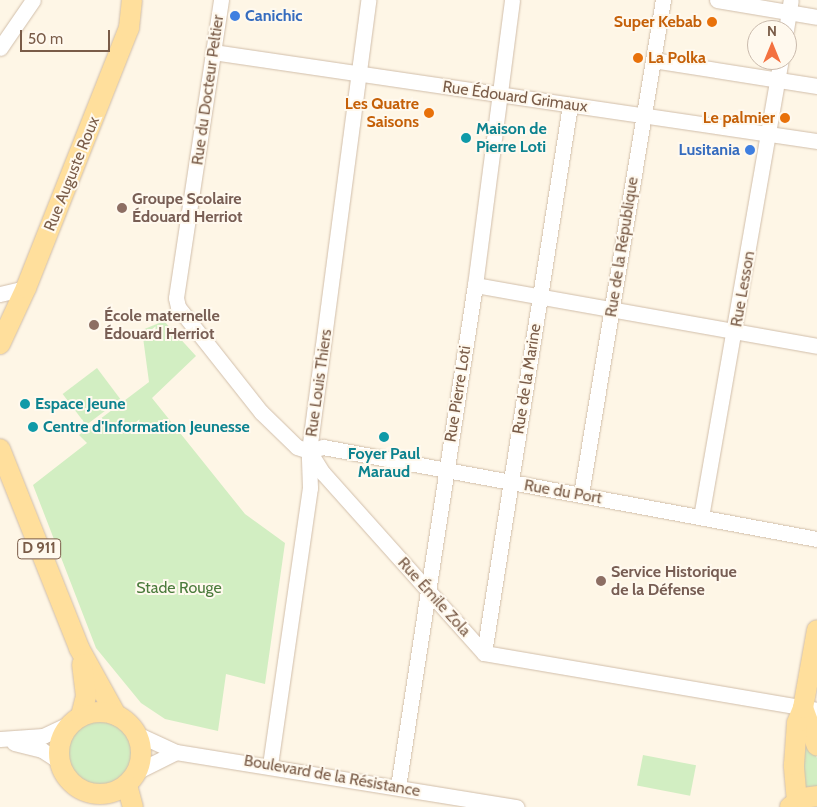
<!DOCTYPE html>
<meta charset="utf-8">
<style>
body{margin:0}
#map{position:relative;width:817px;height:807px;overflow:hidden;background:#fef6e6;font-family:Cabin,sans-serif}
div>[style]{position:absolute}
.green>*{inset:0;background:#d2eec2;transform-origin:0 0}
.round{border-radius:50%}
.roads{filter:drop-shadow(0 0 1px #d1beaa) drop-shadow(0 0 1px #d1beaa)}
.minor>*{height:15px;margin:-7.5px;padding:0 7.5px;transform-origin:7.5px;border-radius:7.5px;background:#fff}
.major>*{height:20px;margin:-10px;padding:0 10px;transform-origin:10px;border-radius:10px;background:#ffdf9c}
.major>.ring{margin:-10px;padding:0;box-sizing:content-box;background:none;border:20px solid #ffdf9c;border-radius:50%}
.dots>*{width:14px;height:14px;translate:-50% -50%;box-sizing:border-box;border:2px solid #fff9ee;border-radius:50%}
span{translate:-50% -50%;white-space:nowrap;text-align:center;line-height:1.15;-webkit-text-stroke:4px #fff9ee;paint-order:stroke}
.shield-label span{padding:1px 4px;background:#fff9ee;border:1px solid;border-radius:4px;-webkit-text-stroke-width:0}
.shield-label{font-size:15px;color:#7a5c48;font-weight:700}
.shop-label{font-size:16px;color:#366cbe;font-weight:700}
.left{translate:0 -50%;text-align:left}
.right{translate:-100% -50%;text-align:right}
.food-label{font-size:16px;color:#c56008;font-weight:700}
.street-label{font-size:16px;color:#7a5c48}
.culture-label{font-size:16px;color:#0d838f;font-weight:700}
.education-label{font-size:16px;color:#785e54;font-weight:700}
.park-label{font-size:16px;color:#4b7b3c}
.north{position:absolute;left:747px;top:20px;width:50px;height:50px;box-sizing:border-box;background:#fff9ee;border:1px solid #cabaac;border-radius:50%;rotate:0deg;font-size:14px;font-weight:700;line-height:20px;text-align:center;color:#7a5c48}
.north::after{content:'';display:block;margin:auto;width:18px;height:22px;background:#f37140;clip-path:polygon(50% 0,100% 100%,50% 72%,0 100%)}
.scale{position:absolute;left:20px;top:30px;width:90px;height:22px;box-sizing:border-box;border:2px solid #7a5c48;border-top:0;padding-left:6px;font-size:15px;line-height:18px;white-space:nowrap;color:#7a5c48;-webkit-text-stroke:4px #fff9ee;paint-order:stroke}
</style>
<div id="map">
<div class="green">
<div style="clip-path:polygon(164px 321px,196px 356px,152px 398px,245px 514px,285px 543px,265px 684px,226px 674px,218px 731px,165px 719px,141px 703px,96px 648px,33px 485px,87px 443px,79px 435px,149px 382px,142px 330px)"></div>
<div style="left:97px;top:368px;width:39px;height:43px;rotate:53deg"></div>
<div class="round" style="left:66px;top:719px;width:70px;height:70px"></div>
<div style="clip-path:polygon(800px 737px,811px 747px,817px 758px,817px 786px,800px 789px)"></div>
<div style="left:643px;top:755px;width:54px;height:31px;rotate:11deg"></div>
</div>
<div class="roads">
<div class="minor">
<div style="left:221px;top:0;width:301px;rotate:98.6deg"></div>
<div style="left:176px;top:298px;width:9px;rotate:77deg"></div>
<div style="left:178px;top:307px;width:134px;rotate:51.7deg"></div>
<div style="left:261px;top:412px;width:50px;rotate:44.2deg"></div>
<div style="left:297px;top:447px;width:13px;rotate:18deg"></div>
<div style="left:309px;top:451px;width:26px;rotate:58deg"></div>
<div style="left:323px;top:473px;width:241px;rotate:48.2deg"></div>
<div style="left:484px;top:653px;width:338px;rotate:9.7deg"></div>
<div style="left:717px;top:0;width:101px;rotate:9.6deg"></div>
<div style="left:786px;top:30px;width:30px;rotate:-81deg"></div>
<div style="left:0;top:48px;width:58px;rotate:-55.5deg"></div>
<div style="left:213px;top:52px;width:611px;rotate:8.38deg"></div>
<div style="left:653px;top:60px;width:166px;rotate:9deg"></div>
<div style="left:475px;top:285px;width:347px;rotate:10.1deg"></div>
<div style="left:0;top:294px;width:27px;rotate:-13deg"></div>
<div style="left:309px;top:451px;width:15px;rotate:-16deg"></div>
<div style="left:323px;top:447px;width:502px;rotate:10.55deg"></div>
<div style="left:581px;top:494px;width:501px;rotate:-80.58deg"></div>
<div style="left:701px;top:517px;width:464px;rotate:-80.1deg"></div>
<div style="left:484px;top:653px;width:555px;rotate:-81.08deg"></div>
<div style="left:137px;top:734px;width:43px;rotate:24.8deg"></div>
<div style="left:176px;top:752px;width:345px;rotate:9.2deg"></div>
<div style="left:0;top:739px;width:43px;rotate:-4deg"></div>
<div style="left:43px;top:736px;width:31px;rotate:-25deg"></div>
<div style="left:14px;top:743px;width:29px;rotate:14deg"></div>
<div style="left:42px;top:750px;width:20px;rotate:33deg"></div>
<div style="left:270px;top:765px;width:280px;rotate:-81.8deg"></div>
<div style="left:310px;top:488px;width:37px;rotate:-92deg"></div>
<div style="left:309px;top:451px;width:455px;rotate:-82.5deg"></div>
<div style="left:138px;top:771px;width:42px;rotate:-26.6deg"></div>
<div style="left:398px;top:787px;width:508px;rotate:-81.28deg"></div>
<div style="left:475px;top:285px;width:287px;rotate:-82.6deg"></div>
</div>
<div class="major">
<div style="left:0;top:344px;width:62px;rotate:-65.1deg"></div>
<div style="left:26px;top:288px;width:280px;rotate:-68.4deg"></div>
<div style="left:129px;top:28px;width:28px;rotate:-84deg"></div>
<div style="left:0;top:449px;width:214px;rotate:68.3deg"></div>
<div style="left:79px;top:648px;width:77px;rotate:61.1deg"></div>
<div style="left:803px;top:708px;width:40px;rotate:69.8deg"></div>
<div class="ring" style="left:59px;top:712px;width:62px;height:62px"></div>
<div style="left:81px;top:716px;width:21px;rotate:-76deg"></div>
<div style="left:86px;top:696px;width:32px;rotate:-97deg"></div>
<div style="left:127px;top:785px;width:23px;rotate:75deg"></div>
<div style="left:797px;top:802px;width:37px;rotate:-95deg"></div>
<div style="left:794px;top:765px;width:42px;rotate:-85.9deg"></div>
<div style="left:797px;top:723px;width:16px;rotate:-68deg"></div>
<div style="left:803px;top:708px;width:79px;rotate:-79.8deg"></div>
<div style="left:790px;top:807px;width:16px;rotate:-35deg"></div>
<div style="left:803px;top:798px;width:14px;rotate:-8deg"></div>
</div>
</div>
<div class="dots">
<div style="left:235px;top:16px;background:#3f7fe0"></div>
<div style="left:712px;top:22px;background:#e8710a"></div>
<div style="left:638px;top:58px;background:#e8710a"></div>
<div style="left:429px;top:113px;background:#e8710a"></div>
<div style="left:785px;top:118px;background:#e8710a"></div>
<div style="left:466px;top:138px;background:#0f9aa8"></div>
<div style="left:750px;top:150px;background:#3f7fe0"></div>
<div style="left:122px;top:208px;background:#8d6e63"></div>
<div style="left:94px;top:325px;background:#8d6e63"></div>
<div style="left:25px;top:404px;background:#0f9aa8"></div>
<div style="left:33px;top:427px;background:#0f9aa8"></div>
<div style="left:384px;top:437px;background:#0f9aa8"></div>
<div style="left:601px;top:581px;background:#8d6e63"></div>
</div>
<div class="shield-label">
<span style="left:39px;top:549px">D 911</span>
</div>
<div class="shop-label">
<span class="left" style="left:245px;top:16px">Canichic</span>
<span class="right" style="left:740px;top:150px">Lusitania</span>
</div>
<div class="food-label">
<span class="right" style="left:702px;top:22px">Super Kebab</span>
<span class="left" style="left:648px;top:58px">La Polka</span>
<span class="right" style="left:419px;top:113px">Les Quatre<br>Saisons</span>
<span class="right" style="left:775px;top:118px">Le palmier</span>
</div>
<div class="street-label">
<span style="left:208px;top:90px;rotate:-82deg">Rue du Docteur Peltier</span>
<span style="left:515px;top:97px;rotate:8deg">Rue Édouard Grimaux</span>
<span style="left:72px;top:174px;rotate:-68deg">Rue Auguste Roux</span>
<span style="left:622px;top:247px;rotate:-81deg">Rue de la République</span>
<span style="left:743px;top:289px;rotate:-80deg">Rue Lesson</span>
<span style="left:527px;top:379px;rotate:-81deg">Rue de la Marine</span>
<span style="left:319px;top:383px;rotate:-82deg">Rue Louis Thiers</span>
<span style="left:458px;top:394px;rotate:-81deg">Rue Pierre Loti</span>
<span style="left:563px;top:492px;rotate:10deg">Rue du Port</span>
<span style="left:434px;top:597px;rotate:48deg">Rue Émile Zola</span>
<span style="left:332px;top:776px;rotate:10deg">Boulevard de la Résistance</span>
</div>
<div class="culture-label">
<span class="left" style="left:476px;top:138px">Maison de<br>Pierre Loti</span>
<span class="left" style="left:35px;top:404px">Espace Jeune</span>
<span class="left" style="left:43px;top:427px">Centre d'Information Jeunesse</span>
<span style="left:384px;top:463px">Foyer Paul<br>Maraud</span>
</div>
<div class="education-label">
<span class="left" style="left:132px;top:208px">Groupe Scolaire<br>Édouard Herriot</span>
<span class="left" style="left:104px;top:325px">École maternelle<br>Édouard Herriot</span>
<span class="left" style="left:611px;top:581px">Service Historique<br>de la Défense</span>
</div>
<div class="park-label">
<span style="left:179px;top:588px">Stade Rouge</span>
</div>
<div class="north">N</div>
<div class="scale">50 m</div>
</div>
